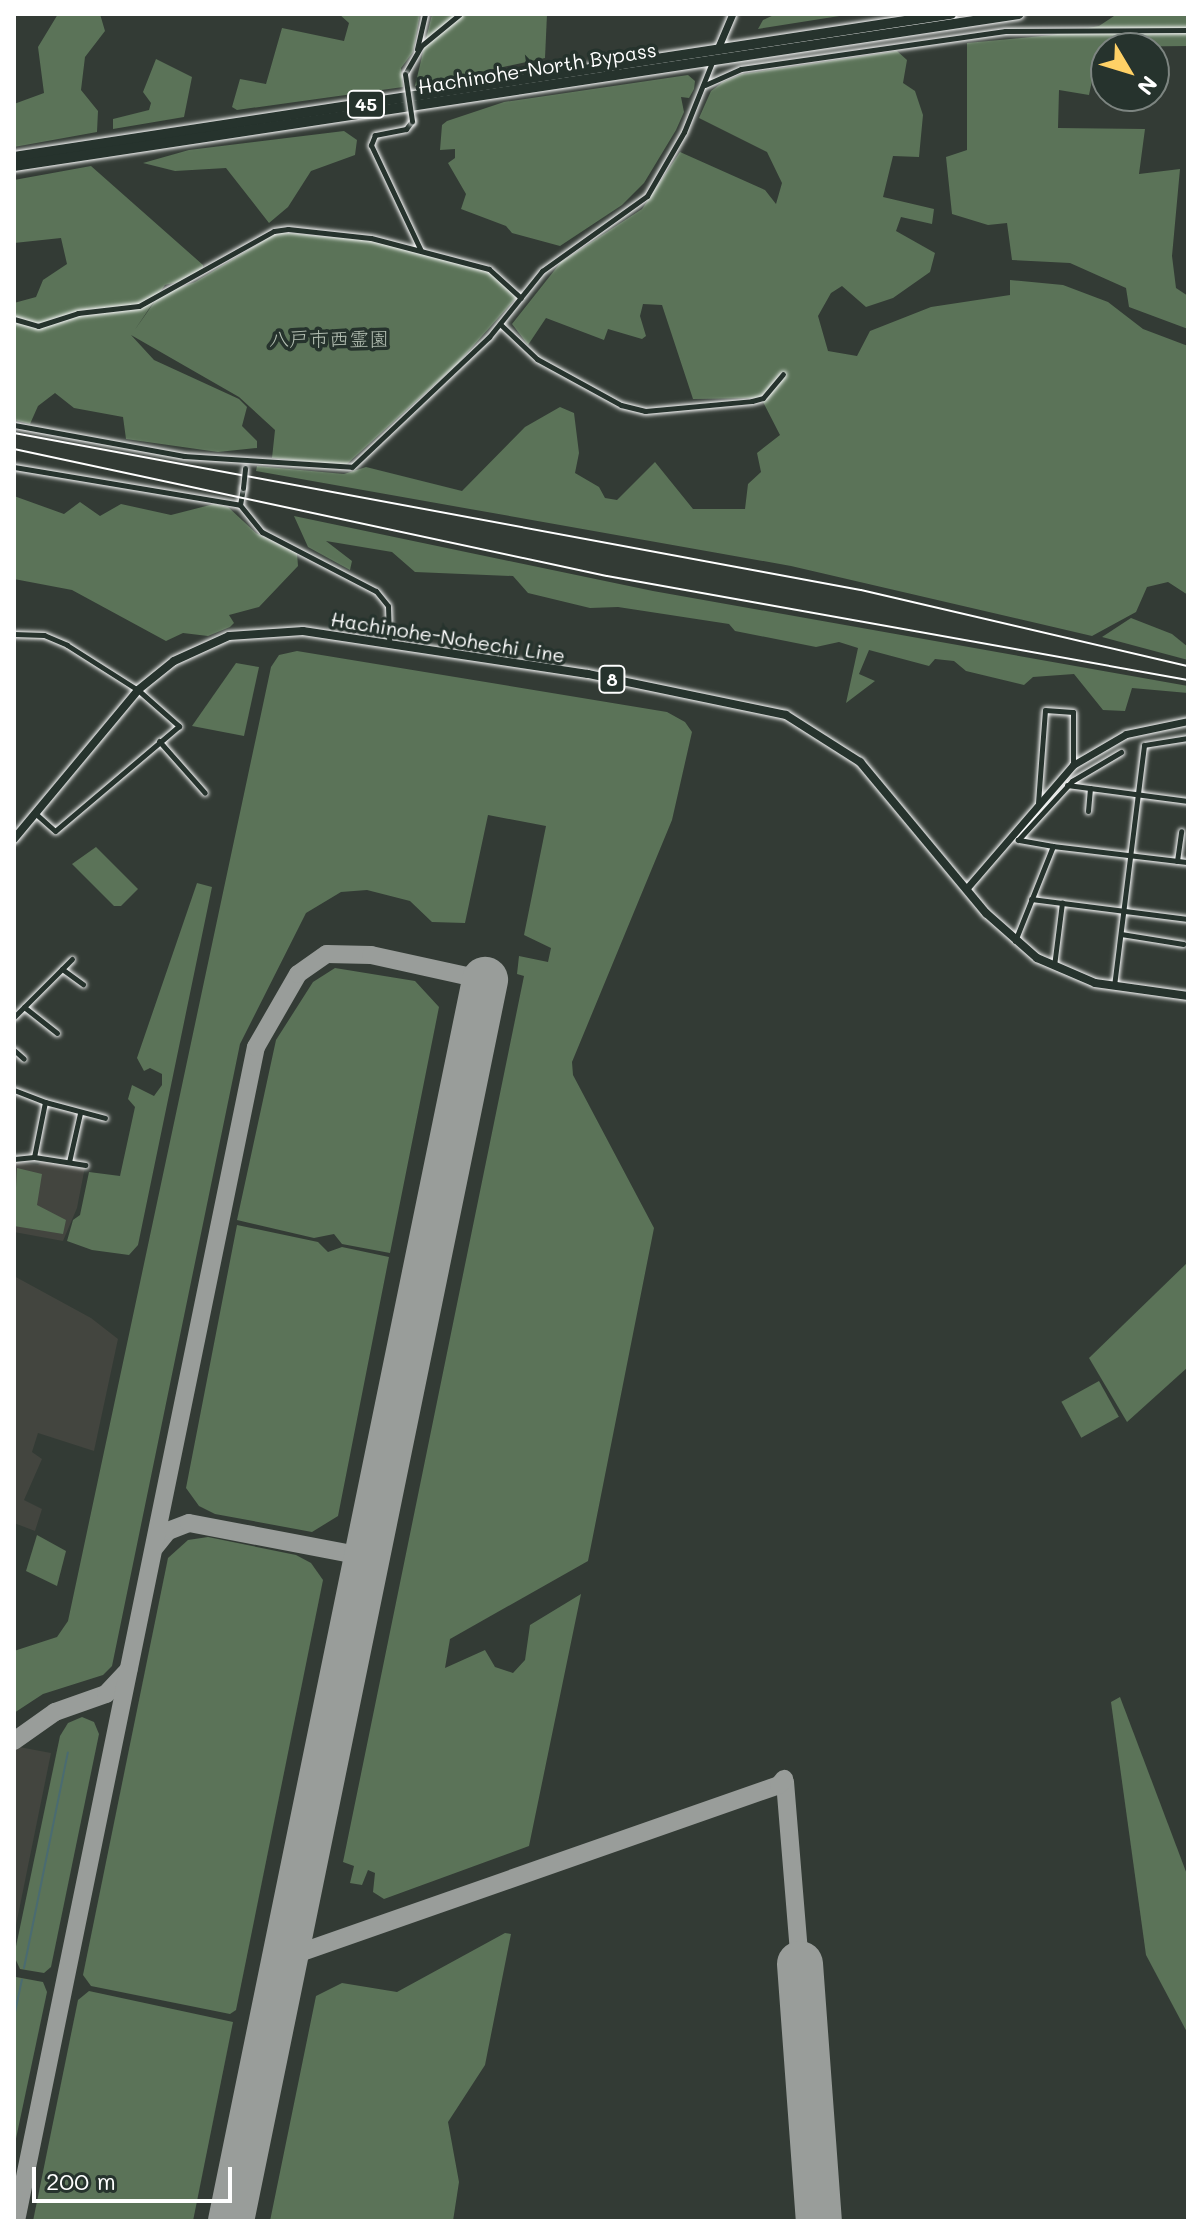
<!DOCTYPE html>
<meta charset="utf-8">
<style>
body{margin:0}
#map{position:relative;width:1202px;height:2235px;overflow:hidden;background:#333b35;font-family:Mali,"Klee One",sans-serif}
div>[style]{position:absolute}
.built>*{inset:0;background:#43453f}
.green>*{inset:0;background:#5b7358;transform-origin:0 0}
.stream>*{height:2px;margin:-1px;padding:0 1px;transform-origin:1px;border-radius:1px;background:#4a6b71}
.taxiway>*{height:18px;margin:-9px;padding:0 9px;transform-origin:9px;border-radius:9px;background:#999d9a}
.runway>*{height:46px;margin:-23px;padding:0 23px;transform-origin:23px;border-radius:23px;background:#999d9a}
.roads{filter:drop-shadow(0 0 2px #fff) drop-shadow(0 0 2px #fff)}
.street>*{height:5px;margin:-2.5px;padding:0 2.5px;transform-origin:2.5px;border-radius:2.5px;background:#26332d}
.secondary>*{height:7px;margin:-3.5px;padding:0 3.5px;transform-origin:3.5px;border-radius:3.5px;background:#26332d}
.primary>*{height:8px;margin:-4px;padding:0 4px;transform-origin:4px;border-radius:4px;background:#26332d}
.highway>*{height:10px;margin:-5px;padding:0 5px;transform-origin:5px;border-radius:5px;background:#26332d}
.rail>*{height:2px;margin:-1px;padding:0 1px;transform-origin:1px;border-radius:1px;background:#fff}
.bridges{filter:drop-shadow(0 0 2px #fff) drop-shadow(0 0 2px #fff)}
.street-bridge>*{height:5px;margin:-2.5px;padding:0 2.5px;transform-origin:2.5px;border-radius:2.5px;background:#26332d}
span{translate:-50% -50%;white-space:nowrap;text-align:center;line-height:1.15;-webkit-text-stroke:7px #26332d;paint-order:stroke}
.shield-label span{padding:2px 6px;background:#26332d;border:2px solid;border-radius:6px;-webkit-text-stroke-width:0}
.shield-label{font-size:18px;color:#fff;font-weight:700}
.street-label{font-size:20px;color:#fff}
.park-label{font-size:20px;color:#b5c0b4}
.frame{position:absolute;inset:0;border:16px solid #fff;pointer-events:none}
.north{position:absolute;left:1090px;top:32px;width:80px;height:80px;box-sizing:border-box;background:#26332d;border:2px solid #7d8581;border-radius:50%;rotate:128deg;font-size:22px;font-weight:700;line-height:32px;text-align:center;color:#fff}
.north::after{content:'';display:block;margin:auto;width:28px;height:36px;background:#ffd166;clip-path:polygon(50% 0,100% 100%,50% 72%,0 100%)}
.scale{position:absolute;left:32px;top:2167px;width:200px;height:36px;box-sizing:border-box;border:4px solid #fff;border-top:0;padding-left:10px;font-size:24px;line-height:28px;white-space:nowrap;color:#fff;-webkit-text-stroke:6px #26332d;paint-order:stroke}
</style>
<div id="map">
<div class="built">
<div style="clip-path:polygon(44px 1160px,85px 1167px,77px 1208px,63px 1241px,14px 1232px,14px 1162px,38px 1165px)"></div>
<div style="clip-path:polygon(14px 1276px,91px 1318px,118px 1339px,94px 1451px,38px 1433px,32px 1452px,42px 1459px,24px 1500px,42px 1509px,35px 1531px,14px 1523px)"></div>
<div style="clip-path:polygon(14px 1746px,51px 1753px,14px 1935px)"></div>
</div>
<div class="green">
<div style="clip-path:polygon(58px 14px,100px 14px,105px 31px,85px 57px,81px 90px,98px 111px,97px 132px,14px 147px,14px 104px,44px 93px,38px 47px)"></div>
<div style="clip-path:polygon(339px 14px,420px 14px,413px 52px,401px 68px,403px 87px,237px 110px,232px 107px,240px 79px,266px 84px,282px 28px,344px 41px,349px 23px)"></div>
<div style="clip-path:polygon(432px 14px,547px 14px,545px 58px,415px 86px)"></div>
<div style="clip-path:polygon(776px 14px,852px 14px,758px 29px,763px 20px)"></div>
<div style="clip-path:polygon(1117px 14px,1188px 14px,1188px 46px,1099px 47px,1089px 95px,1059px 90px,1058px 128px,1145px 129px,1139px 174px,1180px 169px,1172px 256px,1176px 288px,1188px 296px,1188px 329px,1129px 307px,1126px 288px,1070px 263px,1012px 260px,1007px 223px,988px 225px,952px 214px,946px 157px,967px 150px,967px 43px,1052px 35px,1099px 26px)"></div>
<div style="clip-path:polygon(897px 51px,907px 60px,903px 83px,915px 91px,923px 115px,919px 157px,893px 156px,883px 197px,934px 209px,932px 224px,901px 217px,896px 231px,935px 253px,930px 272px,893px 298px,866px 307px,842px 286px,831px 293px,818px 316px,828px 351px,857px 356px,870px 331px,931px 307px,1010px 295px,1010px 280px,1063px 285px,1108px 302px,1143px 329px,1188px 346px,1188px 595px,1168px 582px,1147px 587px,1136px 612px,1092px 636px,791px 566px,256px 471px,257px 466px,344px 474px,366px 467px,462px 491px,525px 427px,560px 407px,574px 413px,579px 453px,575px 473px,599px 487px,605px 498px,617px 500px,655px 462px,693px 509px,745px 509px,748px 484px,761px 472px,757px 453px,780px 435px,761px 398px,693px 399px,662px 305px,643px 304px,640px 316px,646px 336px,642px 339px,608px 329px,604px 340px,546px 318px,528px 345px,512px 324px,561px 262px,642px 209px,680px 152px,765px 190px,776px 204px,782px 183px,767px 152px,699px 118px,711px 91px,723px 82px,742px 74px)"></div>
<div style="clip-path:polygon(156px 59px,192px 77px,184px 117px,113px 129px,113px 119px,149px 110px,151px 103px,143px 92px)"></div>
<div style="clip-path:polygon(688px 75px,695px 81px,694px 89px,689px 98px,681px 97px,684px 112px,676px 130px,644px 183px,622px 205px,560px 246px,512px 233px,506px 226px,461px 209px,466px 194px,448px 163px,455px 158px,455px 149px,440px 150px,442px 125px,447px 121px,504px 102px)"></div>
<div style="clip-path:polygon(344px 131px,357px 140px,355px 155px,311px 171px,288px 207px,269px 223px,226px 168px,175px 171px,143px 163px,189px 150px)"></div>
<div style="clip-path:polygon(91px 166px,203px 265px,203px 272px,187px 280px,165px 285px,134px 331px,160px 294px,195px 282px,278px 232px,372px 241px,491px 272px,517px 297px,458px 363px,346px 465px,272px 458px,275px 430px,239px 397px,131px 335px,154px 360px,239px 399px,247px 407px,242px 426px,257px 441px,257px 448px,218px 452px,126px 439px,123px 417px,74px 408px,55px 393px,38px 406px,30px 424px,14px 420px,14px 303px,36px 297px,43px 280px,67px 264px,61px 238px,14px 243px,14px 180px)"></div>
<div style="clip-path:polygon(14px 496px,64px 514px,80px 502px,100px 516px,121px 504px,171px 515px,214px 504px,228px 507px,256px 533px,297px 553px,298px 566px,259px 607px,229px 615px,234px 623px,230px 627px,208px 636px,183px 633px,166px 641px,72px 590px,14px 579px)"></div>
<div style="clip-path:polygon(294px 516px,653px 591px,1188px 686px,1188px 693px,1132px 688px,1125px 711px,1103px 710px,1074px 674px,1033px 677px,1024px 685px,966px 671px,954px 661px,935px 659px,929px 666px,869px 650px,859px 674px,875px 681px,846px 703px,858px 648px,839px 642px,816px 647px,735px 631px,729px 624px,618px 607px,590px 608px,528px 593px,513px 576px,415px 572px,392px 552px,326px 541px,352px 561px,350px 570px,308px 547px)"></div>
<div style="clip-path:polygon(1131px 618px,1172px 634px,1188px 647px,1188px 660px,1102px 637px)"></div>
<div style="clip-path:polygon(297px 651px,667px 712px,685px 722px,692px 732px,672px 820px,572px 1062px,573px 1075px,654px 1228px,588px 1561px,450px 1639px,445px 1668px,485px 1650px,495px 1667px,513px 1673px,525px 1660px,530px 1625px,581px 1594px,529px 1846px,384px 1899px,373px 1892px,375px 1873px,368px 1870px,362px 1885px,350px 1883px,354px 1866px,343px 1862px,524px 976px,517px 974px,519px 956px,548px 962px,551px 948px,524px 935px,546px 826px,488px 815px,465px 923px,432px 922px,410px 901px,367px 890px,341px 892px,306px 913px,240px 1044px,112px 1666px,103px 1675px,43px 1694px,14px 1713px,14px 1651px,57px 1637px,68px 1621px,271px 667px,279px 655px)"></div>
<div style="clip-path:polygon(236px 663px,259px 667px,244px 736px,192px 726px)"></div>
<div style="clip-path:polygon(96px 847px,138px 889px,121px 906px,114px 906px,72px 864px)"></div>
<div style="clip-path:polygon(197px 883px,212px 887px,138px 1245px,129px 1255px,92px 1250px,67px 1241px,73px 1220px,80px 1215px,89px 1172px,120px 1176px,135px 1107px,128px 1099px,132px 1085px,154px 1096px,162px 1085px,162px 1074px,150px 1068px,144px 1071px,137px 1058px)"></div>
<div style="clip-path:polygon(335px 968px,415px 981px,439px 1007px,390px 1253px,342px 1244px,334px 1234px,314px 1238px,237px 1220px,276px 1040px,313px 982px)"></div>
<div style="clip-path:polygon(17px 1168px,42px 1174px,37px 1205px,66px 1220px,63px 1234px,14px 1226px)"></div>
<div style="clip-path:polygon(237px 1225px,318px 1242px,328px 1252px,342px 1247px,389px 1257px,338px 1516px,312px 1532px,215px 1514px,199px 1506px,186px 1488px)"></div>
<div style="clip-path:polygon(1188px 1262px,1188px 1367px,1127px 1422px,1089px 1358px)"></div>
<div style="left:1099px;top:1381px;width:41px;height:43px;rotate:61deg"></div>
<div style="clip-path:polygon(37px 1535px,66px 1551px,57px 1586px,26px 1571px)"></div>
<div style="clip-path:polygon(208px 1537px,296px 1555px,311px 1563px,323px 1580px,236px 2010px,230px 2014px,91px 1986px,83px 1975px,168px 1558px,188px 1540px)"></div>
<div style="clip-path:polygon(1120px 1697px,1188px 1877px,1188px 2034px,1146px 1955px,1111px 1702px)"></div>
<div style="clip-path:polygon(82px 1717px,94px 1722px,99px 1734px,51px 1967px,44px 1973px,20px 1969px,14px 1956px,60px 1736px,68px 1723px)"></div>
<div style="clip-path:polygon(505px 1933px,511px 1934px,485px 2065px,448px 2122px,459px 2182px,453px 2221px,270px 2221px,316px 1996px,342px 1983px,397px 1992px)"></div>
<div style="clip-path:polygon(16px 1977px,43px 1982px,47px 1992px,14px 2148px)"></div>
<div style="clip-path:polygon(89px 1991px,233px 2022px,193px 2221px,33px 2221px,78px 2000px)"></div>
</div>
<div class="stream">
<div style="left:24px;top:1968px;width:220px;rotate:-78.5deg"></div>
<div style="left:14px;top:2017px;width:38px;rotate:-78deg"></div>
</div>
<div class="taxiway">
<div style="left:155px;top:1547px;width:21px;rotate:-51deg"></div>
<div style="left:168px;top:1531px;width:22px;rotate:-21deg"></div>
<div style="left:189px;top:1523px;width:181px;rotate:10.8deg"></div>
<div style="left:14px;top:1741px;width:50px;rotate:-35.3deg"></div>
<div style="left:55px;top:1712px;width:54px;rotate:-19.4deg"></div>
<div style="left:106px;top:1694px;width:33px;rotate:-47deg"></div>
<div style="left:785px;top:1782px;width:183px;rotate:85.3deg"></div>
<div style="left:285px;top:1958px;width:523px;rotate:-19.3deg"></div>
<div style="left:779px;top:1785px;width:8px;rotate:-50deg"></div>
<div style="left:16px;top:2221px;width:1198px;rotate:-78.45deg"></div>
<div style="left:256px;top:1047px;width:84px;rotate:-60.1deg"></div>
<div style="left:298px;top:974px;width:35px;rotate:-35deg"></div>
<div style="left:327px;top:954px;width:44px;rotate:1.3deg"></div>
<div style="left:371px;top:955px;width:117px;rotate:12.4deg"></div>
</div>
<div class="runway">
<div style="left:800px;top:1964px;width:258px;rotate:85.8deg"></div>
<div style="left:231px;top:2221px;width:1267px;rotate:-78.43deg"></div>
</div>
<div class="roads">
<div class="street">
<div style="left:417px;top:49px;width:36px;rotate:-77deg"></div>
<div style="left:405px;top:74px;width:32px;rotate:-60deg"></div>
<div style="left:421px;top:46px;width:50px;rotate:-39.4deg"></div>
<div style="left:705px;top:85px;width:39px;rotate:-24deg"></div>
<div style="left:741px;top:69px;width:267px;rotate:-8.2deg"></div>
<div style="left:1005px;top:31px;width:183px;rotate:-0.3deg"></div>
<div style="left:412px;top:121px;width:10px;rotate:127deg"></div>
<div style="left:406px;top:129px;width:32px;rotate:169deg"></div>
<div style="left:375px;top:135px;width:11px;rotate:112deg"></div>
<div style="left:371px;top:145px;width:117px;rotate:64.7deg"></div>
<div style="left:14px;top:319px;width:25px;rotate:16deg"></div>
<div style="left:38px;top:326px;width:42px;rotate:-18deg"></div>
<div style="left:78px;top:313px;width:61px;rotate:-6.5deg"></div>
<div style="left:139px;top:306px;width:154px;rotate:-29.1deg"></div>
<div style="left:274px;top:231px;width:14px;rotate:-8deg"></div>
<div style="left:288px;top:229px;width:83px;rotate:6.2deg"></div>
<div style="left:371px;top:238px;width:122px;rotate:14.7deg"></div>
<div style="left:489px;top:269px;width:43px;rotate:42.2deg"></div>
<div style="left:500px;top:324px;width:51px;rotate:43.4deg"></div>
<div style="left:537px;top:359px;width:96px;rotate:28.7deg"></div>
<div style="left:621px;top:405px;width:25px;rotate:14deg"></div>
<div style="left:645px;top:411px;width:107px;rotate:-5.3deg"></div>
<div style="left:752px;top:401px;width:11px;rotate:-15deg"></div>
<div style="left:763px;top:398px;width:31px;rotate:-50deg"></div>
<div style="left:14px;top:425px;width:173px;rotate:10.3deg"></div>
<div style="left:184px;top:456px;width:168px;rotate:3.7deg"></div>
<div style="left:352px;top:467px;width:189px;rotate:-43.5deg"></div>
<div style="left:489px;top:337px;width:85px;rotate:-51.2deg"></div>
<div style="left:542px;top:271px;width:129px;rotate:-35.5deg"></div>
<div style="left:647px;top:196px;width:74px;rotate:-60deg"></div>
<div style="left:684px;top:132px;width:78px;rotate:-68.1deg"></div>
<div style="left:14px;top:467px;width:229px;rotate:9.5deg"></div>
<div style="left:240px;top:505px;width:35px;rotate:51deg"></div>
<div style="left:262px;top:532px;width:128px;rotate:27.4deg"></div>
<div style="left:376px;top:591px;width:19px;rotate:51deg"></div>
<div style="left:388px;top:606px;width:37px;rotate:88deg"></div>
<div style="left:240px;top:505px;width:17px;rotate:-80deg"></div>
<div style="left:14px;top:634px;width:30px;rotate:2deg"></div>
<div style="left:44px;top:635px;width:25px;rotate:23deg"></div>
<div style="left:67px;top:645px;width:84px;rotate:32.4deg"></div>
<div style="left:138px;top:690px;width:55px;rotate:41.3deg"></div>
<div style="left:179px;top:726px;width:162px;rotate:139.7deg"></div>
<div style="left:55px;top:831px;width:25px;rotate:-138deg"></div>
<div style="left:159px;top:741px;width:69px;rotate:48.5deg"></div>
<div style="left:1067px;top:785px;width:122px;rotate:7.5deg"></div>
<div style="left:1038px;top:803px;width:93px;rotate:-85.7deg"></div>
<div style="left:1045px;top:710px;width:28px;rotate:4deg"></div>
<div style="left:1073px;top:712px;width:52px;rotate:90deg"></div>
<div style="left:1088px;top:811px;width:23px;rotate:-85deg"></div>
<div style="left:1053px;top:846px;width:36px;rotate:-170deg"></div>
<div style="left:1018px;top:840px;width:80px;rotate:-47.5deg"></div>
<div style="left:1072px;top:781px;width:57px;rotate:-30.6deg"></div>
<div style="left:1177px;top:861px;width:30px;rotate:-82deg"></div>
<div style="left:1031px;top:899px;width:158px;rotate:7.3deg"></div>
<div style="left:1121px;top:934px;width:63px;rotate:9.2deg"></div>
<div style="left:1015px;top:941px;width:102px;rotate:-68.2deg"></div>
<div style="left:1053px;top:846px;width:136px;rotate:6.8deg"></div>
<div style="left:1054px;top:966px;width:64px;rotate:-82.8deg"></div>
<div style="left:62px;top:969px;width:26px;rotate:36deg"></div>
<div style="left:1114px;top:986px;width:243px;rotate:-82.9deg"></div>
<div style="left:1144px;top:745px;width:45px;rotate:-9deg"></div>
<div style="left:24px;top:1007px;width:42px;rotate:38.2deg"></div>
<div style="left:14px;top:1017px;width:82px;rotate:-45deg"></div>
<div style="left:14px;top:1050px;width:13px;rotate:42deg"></div>
<div style="left:14px;top:1090px;width:33px;rotate:21deg"></div>
<div style="left:45px;top:1102px;width:56px;rotate:101.3deg"></div>
<div style="left:45px;top:1102px;width:62px;rotate:14.9deg"></div>
<div style="left:14px;top:1159px;width:20px;rotate:-6deg"></div>
<div style="left:34px;top:1157px;width:52px;rotate:8.9deg"></div>
<div style="left:69px;top:1162px;width:50px;rotate:-77.3deg"></div>
</div>
<div class="secondary">
<div style="left:717px;top:50px;width:39px;rotate:-67deg"></div>
<div style="left:966px;top:889px;width:164px;rotate:-49.2deg"></div>
<div style="left:1073px;top:765px;width:61px;rotate:-30.3deg"></div>
<div style="left:1126px;top:734px;width:63px;rotate:-11.8deg"></div>
</div>
<div class="primary">
<div style="left:14px;top:839px;width:194px;rotate:-50.2deg"></div>
<div style="left:138px;top:690px;width:46px;rotate:-38.9deg"></div>
<div style="left:174px;top:661px;width:60px;rotate:-24.4deg"></div>
<div style="left:229px;top:636px;width:74px;rotate:-3.9deg"></div>
<div style="left:303px;top:631px;width:288px;rotate:8.6deg"></div>
<div style="left:588px;top:674px;width:202px;rotate:11.7deg"></div>
<div style="left:786px;top:715px;width:88px;rotate:32.4deg"></div>
<div style="left:860px;top:762px;width:197px;rotate:50.2deg"></div>
<div style="left:986px;top:913px;width:68px;rotate:41.4deg"></div>
<div style="left:1037px;top:958px;width:63px;rotate:23.3deg"></div>
<div style="left:1095px;top:983px;width:94px;rotate:8deg"></div>
</div>
<div class="highway">
<div style="left:14px;top:157px;width:948px;rotate:-8.68deg"></div>
<div style="left:14px;top:166px;width:1016px;rotate:-8.6deg"></div>
</div>
</div>
<div class="rail">
<div style="left:14px;top:433px;width:861px;rotate:10.5deg"></div>
<div style="left:861px;top:590px;width:336px;rotate:13.1deg"></div>
<div style="left:14px;top:449px;width:606px;rotate:12.09deg"></div>
<div style="left:607px;top:576px;width:590px;rotate:10.15deg"></div>
</div>
<div class="bridges">
<div class="street-bridge">
<div style="left:405px;top:74px;width:48px;rotate:81.5deg"></div>
<div style="left:243px;top:488px;width:20px;rotate:-84deg"></div>
</div>
</div>
<div class="shield-label">
<span style="left:366px;top:104px">45</span>
<span style="left:612px;top:679px">8</span>
</div>
<div class="street-label">
<span style="left:537px;top:68px;rotate:-9deg">Hachinohe-North Bypass</span>
<span style="left:448px;top:637px;rotate:9deg">Hachinohe-Nohechi Line</span>
</div>
<div class="park-label">
<span style="left:329px;top:338px">八戸市西霊園</span>
</div>
<div class="frame"></div>
<div class="north">N</div>
<div class="scale">200 m</div>
</div>
